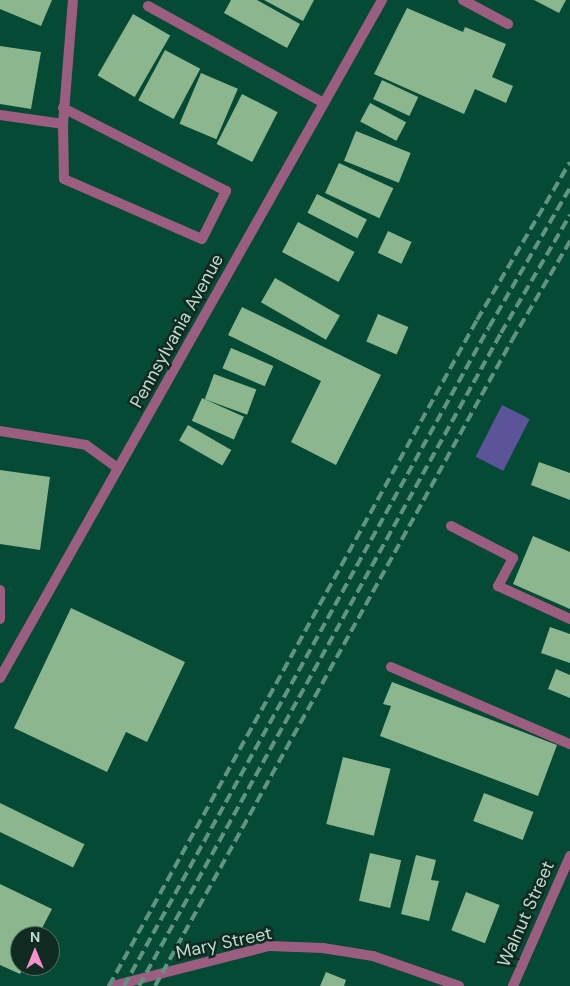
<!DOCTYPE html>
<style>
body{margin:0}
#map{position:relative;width:570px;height:986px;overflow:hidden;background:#054a35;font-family:"DM Sans",sans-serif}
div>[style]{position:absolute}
.green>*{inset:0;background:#5b5499;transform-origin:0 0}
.building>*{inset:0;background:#8cb68e;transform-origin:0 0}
.service>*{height:10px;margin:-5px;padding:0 5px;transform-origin:5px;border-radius:5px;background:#9c5e80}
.minor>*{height:10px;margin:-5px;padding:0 5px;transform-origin:5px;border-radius:5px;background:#9c5e80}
.rail>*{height:4px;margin-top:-2px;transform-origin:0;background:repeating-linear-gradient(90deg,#619381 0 10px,transparent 0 15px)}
span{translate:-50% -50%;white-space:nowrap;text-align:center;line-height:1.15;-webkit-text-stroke:5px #112a21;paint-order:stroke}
.street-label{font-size:18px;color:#bfddcf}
.north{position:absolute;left:10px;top:926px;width:50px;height:50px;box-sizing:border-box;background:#112a21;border:1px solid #577267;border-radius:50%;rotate:0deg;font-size:14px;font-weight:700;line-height:20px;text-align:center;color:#bfddcf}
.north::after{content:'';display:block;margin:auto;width:18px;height:22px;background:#f890cb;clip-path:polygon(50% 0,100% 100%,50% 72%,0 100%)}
</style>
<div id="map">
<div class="green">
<div style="left:502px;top:405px;width:31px;height:58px;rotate:27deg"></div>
</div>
<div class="building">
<div style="clip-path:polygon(0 0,52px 0,41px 26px,0 9px)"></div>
<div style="clip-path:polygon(231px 0,257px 0,300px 24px,287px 48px,224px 13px)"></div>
<div style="clip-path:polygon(264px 0,314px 0,303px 21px)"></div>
<div style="clip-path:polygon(534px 0,566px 0,559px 13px)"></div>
<div style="clip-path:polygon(407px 8px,463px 32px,465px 27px,506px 44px,492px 77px,513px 86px,506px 103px,475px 89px,464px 114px,374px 74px)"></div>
<div style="left:133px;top:14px;width:43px;height:71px;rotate:30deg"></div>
<div style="clip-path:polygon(0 46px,41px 52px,31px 109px,0 104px)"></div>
<div style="left:165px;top:50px;width:40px;height:57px;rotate:28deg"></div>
<div style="left:201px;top:73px;width:40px;height:55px;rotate:23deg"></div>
<div style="left:382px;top:80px;width:40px;height:21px;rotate:25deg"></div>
<div style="left:242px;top:94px;width:40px;height:56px;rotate:27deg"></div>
<div style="left:370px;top:103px;width:41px;height:21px;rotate:28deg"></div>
<div style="left:356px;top:131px;width:59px;height:32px;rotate:22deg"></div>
<div style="left:339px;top:163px;width:60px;height:33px;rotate:25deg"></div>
<div style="left:317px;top:194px;width:56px;height:21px;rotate:27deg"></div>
<div style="left:298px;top:222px;width:64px;height:34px;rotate:28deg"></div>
<div style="left:388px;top:231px;width:26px;height:24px;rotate:25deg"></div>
<div style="left:275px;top:278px;width:75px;height:28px;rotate:30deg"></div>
<div style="clip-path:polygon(242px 307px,381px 375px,336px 465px,291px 442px,321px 381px,228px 335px)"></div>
<div style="left:378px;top:314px;width:33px;height:30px;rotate:23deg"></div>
<div style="left:231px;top:348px;width:46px;height:22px;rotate:23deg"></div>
<div style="left:214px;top:374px;width:45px;height:27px;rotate:20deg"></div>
<div style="left:202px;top:398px;width:46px;height:25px;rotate:24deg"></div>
<div style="left:188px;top:425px;width:50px;height:18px;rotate:30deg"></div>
<div style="clip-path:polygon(539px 462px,570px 473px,570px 500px,531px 485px)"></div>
<div style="clip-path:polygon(0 470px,50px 477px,40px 550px,0 544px)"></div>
<div style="clip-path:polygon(533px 536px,570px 552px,570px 609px,513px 584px)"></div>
<div style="clip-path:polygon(71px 608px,185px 662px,147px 742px,126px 732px,107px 772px,14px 728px)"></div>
<div style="clip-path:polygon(550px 627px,570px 634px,570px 663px,541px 653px)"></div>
<div style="clip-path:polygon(556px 669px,570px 675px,570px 698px,548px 689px)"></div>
<div style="clip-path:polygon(392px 682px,557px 745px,538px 796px,380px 736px,391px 706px,383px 704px)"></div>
<div style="left:343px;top:757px;width:49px;height:69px;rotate:14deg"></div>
<div style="left:484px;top:793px;width:53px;height:30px;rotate:21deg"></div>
<div style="left:0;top:803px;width:94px;height:26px;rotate:26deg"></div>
<div style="left:370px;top:853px;width:32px;height:49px;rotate:13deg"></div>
<div style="clip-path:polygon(416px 855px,436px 860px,431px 880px,439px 881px,429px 921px,401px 914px)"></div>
<div style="clip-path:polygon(0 884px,52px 909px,38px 936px,20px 936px,20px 966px,24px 966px,20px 974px,0 965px)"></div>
<div style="left:466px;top:892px;width:36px;height:41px;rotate:21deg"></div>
<div style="clip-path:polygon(326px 972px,346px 980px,344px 986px,320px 986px)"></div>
</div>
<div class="service">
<div style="left:463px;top:0;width:51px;rotate:28.1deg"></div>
<div style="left:148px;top:6px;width:201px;rotate:28.9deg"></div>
<div style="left:0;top:115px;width:64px;rotate:8.1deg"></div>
<div style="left:63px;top:124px;width:124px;rotate:-85.4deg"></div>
<div style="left:63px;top:124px;width:55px;rotate:89deg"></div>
<div style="left:64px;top:179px;width:150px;rotate:23.5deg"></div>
<div style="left:202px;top:239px;width:54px;rotate:-63.4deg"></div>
<div style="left:226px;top:191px;width:183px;rotate:-153deg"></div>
<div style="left:0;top:431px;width:87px;rotate:9.2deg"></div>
<div style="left:86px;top:445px;width:39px;rotate:36deg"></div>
<div style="left:451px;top:526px;width:70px;rotate:27.3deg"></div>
<div style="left:513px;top:558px;width:32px;rotate:118deg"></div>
<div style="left:498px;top:586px;width:79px;rotate:24.6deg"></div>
<div style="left:0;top:590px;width:29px;rotate:90deg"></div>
<div style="left:391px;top:667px;width:195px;rotate:23.3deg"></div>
</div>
<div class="minor">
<div style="left:0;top:678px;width:778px;rotate:-60.6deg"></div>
<div style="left:112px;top:986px;width:162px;rotate:-14.3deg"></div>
<div style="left:269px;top:946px;width:54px;rotate:2.1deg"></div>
<div style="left:323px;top:948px;width:51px;rotate:9.1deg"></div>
<div style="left:373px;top:956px;width:91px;rotate:19.2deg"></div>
<div style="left:513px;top:986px;width:142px;rotate:-66.3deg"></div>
</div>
<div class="rail">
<div style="left:109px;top:986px;width:761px;rotate:-61.08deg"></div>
<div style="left:477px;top:320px;width:183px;rotate:-59.5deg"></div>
<div style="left:124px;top:986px;width:753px;rotate:-61.02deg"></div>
<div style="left:489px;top:327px;width:161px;rotate:-59.8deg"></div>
<div style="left:139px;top:986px;width:747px;rotate:-61deg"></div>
<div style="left:501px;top:333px;width:137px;rotate:-59.7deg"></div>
<div style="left:155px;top:986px;width:738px;rotate:-61.07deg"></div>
<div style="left:512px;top:340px;width:115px;rotate:-59.6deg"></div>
</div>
<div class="street-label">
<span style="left:177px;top:331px;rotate:-61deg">Pennsylvania Avenue</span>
<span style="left:526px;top:914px;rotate:-66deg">Walnut Street</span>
<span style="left:224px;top:943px;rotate:-12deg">Mary Street</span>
</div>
<div class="north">N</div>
</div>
